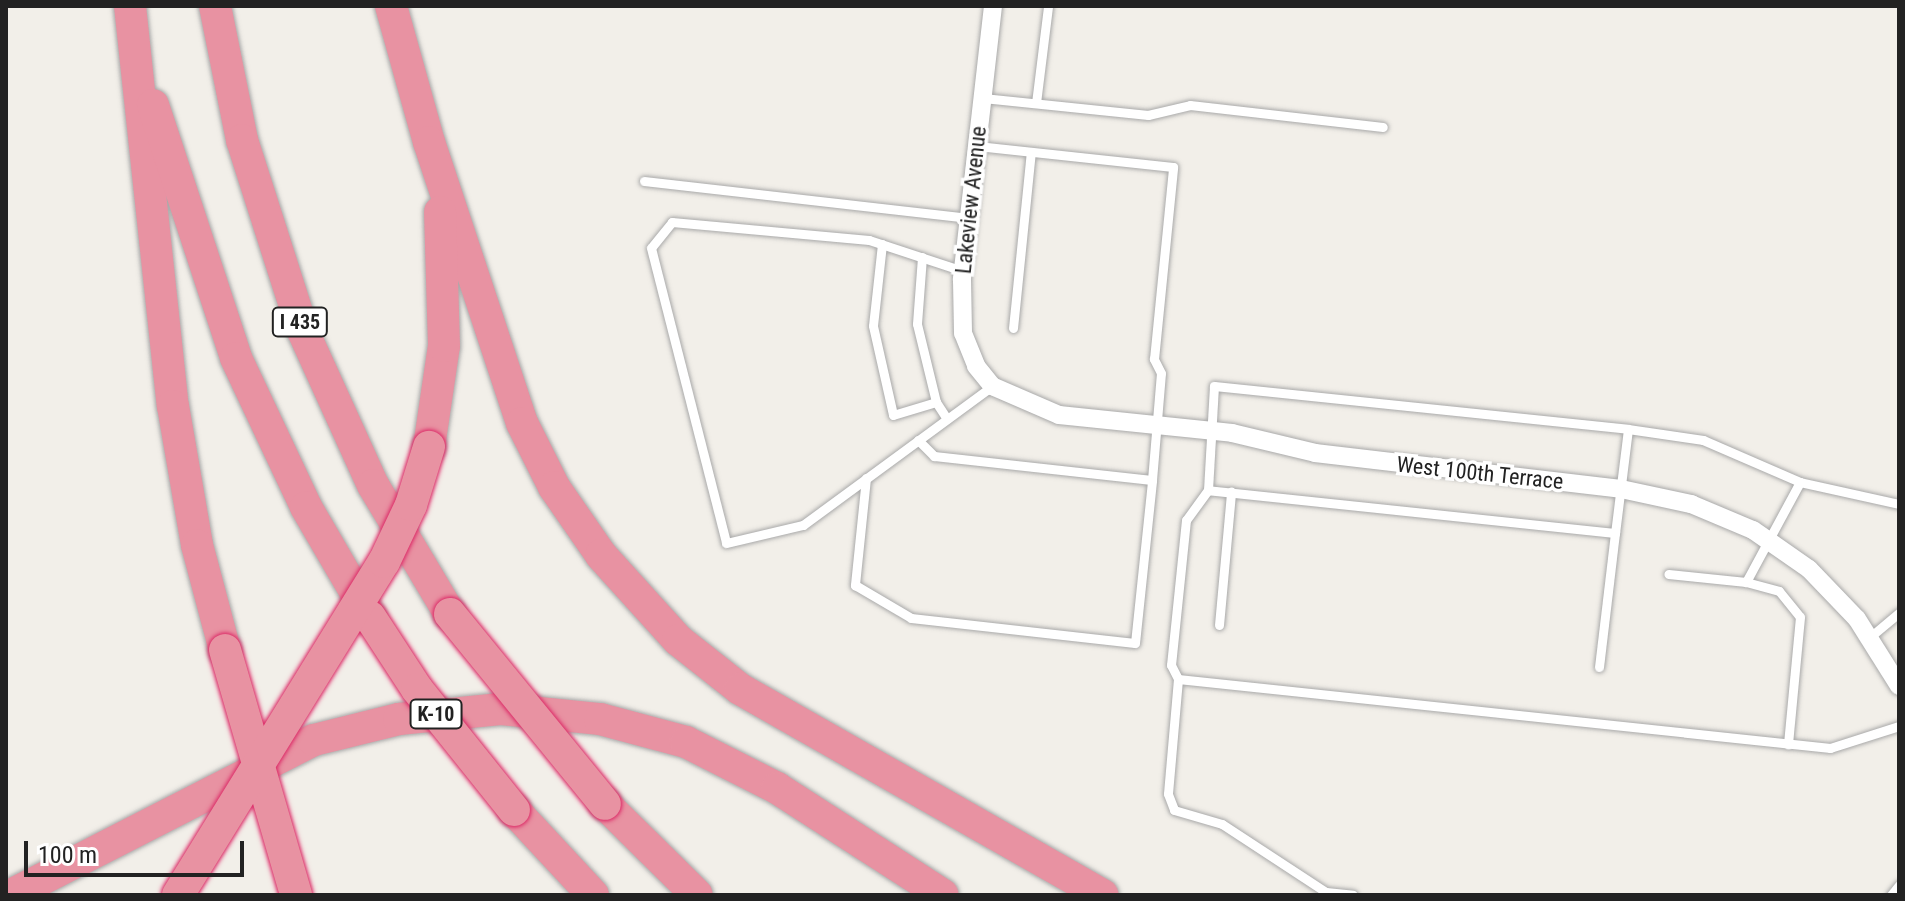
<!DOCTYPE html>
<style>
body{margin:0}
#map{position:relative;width:1905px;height:901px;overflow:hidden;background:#f2efe9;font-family:"Roboto Condensed",sans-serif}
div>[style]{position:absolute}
.roads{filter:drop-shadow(0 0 2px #a9a9a9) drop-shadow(0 0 2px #a9a9a9)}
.service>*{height:9px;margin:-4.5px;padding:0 4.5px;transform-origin:4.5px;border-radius:4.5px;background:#fff}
.minor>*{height:18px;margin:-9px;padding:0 9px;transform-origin:9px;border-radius:9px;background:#fff}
.motorway>*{height:32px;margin:-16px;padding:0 16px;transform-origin:16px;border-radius:16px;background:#e892a2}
.bridges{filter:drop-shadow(0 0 2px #dc2a67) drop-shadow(0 0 2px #dc2a67)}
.motorway-bridge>*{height:32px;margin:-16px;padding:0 16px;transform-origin:16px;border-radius:16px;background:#e892a2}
span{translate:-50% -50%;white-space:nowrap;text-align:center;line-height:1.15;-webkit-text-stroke:7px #fff;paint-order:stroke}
.shield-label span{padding:2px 6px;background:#fff;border:2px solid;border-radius:6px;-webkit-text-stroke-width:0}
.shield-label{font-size:20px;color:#222;font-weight:700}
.street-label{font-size:22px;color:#222}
.frame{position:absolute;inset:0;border:8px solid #222;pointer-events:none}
.scale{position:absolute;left:24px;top:841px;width:220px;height:36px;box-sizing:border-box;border:4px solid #222;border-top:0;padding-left:10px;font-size:24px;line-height:28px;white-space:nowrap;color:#222;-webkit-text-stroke:6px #fff;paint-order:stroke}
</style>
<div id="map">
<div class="roads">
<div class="service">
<div style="left:983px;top:98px;width:166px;rotate:5.9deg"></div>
<div style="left:1148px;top:115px;width:43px;rotate:-13.4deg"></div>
<div style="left:1190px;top:105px;width:194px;rotate:6.5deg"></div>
<div style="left:1036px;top:103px;width:98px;rotate:-82.9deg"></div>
<div style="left:644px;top:181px;width:327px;rotate:6.5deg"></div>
<div style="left:882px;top:244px;width:82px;rotate:96.3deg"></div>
<div style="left:873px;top:326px;width:91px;rotate:77.3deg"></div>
<div style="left:893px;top:415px;width:45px;rotate:-16.8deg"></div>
<div style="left:936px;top:402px;width:20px;rotate:57deg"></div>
<div style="left:922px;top:257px;width:67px;rotate:94.3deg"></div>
<div style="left:917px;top:324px;width:80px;rotate:76.3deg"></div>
<div style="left:963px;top:271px;width:99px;rotate:-161.7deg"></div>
<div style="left:869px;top:240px;width:198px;rotate:-174.8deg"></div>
<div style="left:672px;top:222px;width:33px;rotate:129deg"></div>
<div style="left:651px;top:248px;width:304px;rotate:75.7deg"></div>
<div style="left:726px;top:543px;width:79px;rotate:-13.2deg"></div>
<div style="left:803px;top:525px;width:235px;rotate:-36.3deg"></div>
<div style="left:1013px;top:328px;width:177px;rotate:-84.2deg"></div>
<div style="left:1214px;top:386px;width:416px;rotate:5.9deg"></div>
<div style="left:1628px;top:429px;width:105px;rotate:97.1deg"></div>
<div style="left:1615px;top:533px;width:409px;rotate:-174deg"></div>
<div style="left:1208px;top:490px;width:104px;rotate:-86.7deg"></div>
<div style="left:1628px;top:429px;width:76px;rotate:8.3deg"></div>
<div style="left:1703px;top:440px;width:106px;rotate:23.4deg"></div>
<div style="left:1800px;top:482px;width:114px;rotate:118.4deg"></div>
<div style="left:1746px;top:582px;width:78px;rotate:-174.1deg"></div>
<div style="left:918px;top:440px;width:23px;rotate:45deg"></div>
<div style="left:934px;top:456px;width:219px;rotate:6.3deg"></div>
<div style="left:1152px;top:480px;width:107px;rotate:-85.2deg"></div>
<div style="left:1161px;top:373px;width:16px;rotate:-117deg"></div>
<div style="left:1154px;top:359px;width:193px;rotate:-84.3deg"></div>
<div style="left:1173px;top:167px;width:197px;rotate:-173.9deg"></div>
<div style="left:866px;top:478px;width:108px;rotate:95.9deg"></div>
<div style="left:855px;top:585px;width:65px;rotate:30.5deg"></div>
<div style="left:911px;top:618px;width:225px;rotate:6.4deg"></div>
<div style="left:1135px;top:643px;width:164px;rotate:-84deg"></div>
<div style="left:1800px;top:482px;width:101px;rotate:12.5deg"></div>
<div style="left:1208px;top:490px;width:37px;rotate:126deg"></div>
<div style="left:1186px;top:520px;width:146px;rotate:95.9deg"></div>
<div style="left:1171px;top:665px;width:16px;rotate:63deg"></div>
<div style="left:1178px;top:679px;width:656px;rotate:6.04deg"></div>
<div style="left:1830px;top:748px;width:72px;rotate:-17.7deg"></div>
<div style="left:1746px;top:582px;width:34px;rotate:15deg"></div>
<div style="left:1779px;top:591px;width:33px;rotate:51deg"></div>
<div style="left:1800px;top:617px;width:128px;rotate:95.4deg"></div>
<div style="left:1219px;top:625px;width:134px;rotate:-84.8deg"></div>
<div style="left:1870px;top:637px;width:38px;rotate:-40deg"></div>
<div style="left:1599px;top:667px;width:135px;rotate:-83.2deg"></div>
<div style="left:1178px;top:679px;width:115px;rotate:95deg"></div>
<div style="left:1168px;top:794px;width:17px;rotate:69deg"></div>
<div style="left:1174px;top:810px;width:50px;rotate:16.3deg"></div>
<div style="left:1222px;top:824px;width:124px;rotate:33.2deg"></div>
<div style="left:1326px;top:892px;width:27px;rotate:6deg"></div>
<div style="left:1891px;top:895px;width:13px;rotate:-51deg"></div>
</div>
<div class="minor">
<div style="left:993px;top:6px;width:276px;rotate:96.5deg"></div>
<div style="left:962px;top:280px;width:53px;rotate:88.9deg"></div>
<div style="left:963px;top:333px;width:35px;rotate:68deg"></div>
<div style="left:976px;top:366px;width:26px;rotate:51deg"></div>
<div style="left:992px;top:386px;width:73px;rotate:23.4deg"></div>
<div style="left:1059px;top:415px;width:174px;rotate:5.9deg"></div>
<div style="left:1232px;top:433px;width:85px;rotate:13.5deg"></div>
<div style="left:1315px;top:453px;width:308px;rotate:6.7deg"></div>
<div style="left:1621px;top:489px;width:72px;rotate:12.1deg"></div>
<div style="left:1691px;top:504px;width:67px;rotate:22.8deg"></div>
<div style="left:1753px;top:530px;width:68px;rotate:34.9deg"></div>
<div style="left:1809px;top:569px;width:69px;rotate:46.2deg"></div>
<div style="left:1857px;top:619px;width:79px;rotate:57.9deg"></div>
</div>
<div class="motorway">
<div style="left:130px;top:6px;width:402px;rotate:83.9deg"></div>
<div style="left:173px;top:406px;width:141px;rotate:80.2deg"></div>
<div style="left:197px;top:545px;width:109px;rotate:75.1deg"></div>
<div style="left:215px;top:6px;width:137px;rotate:78.6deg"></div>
<div style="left:242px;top:140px;width:201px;rotate:72.3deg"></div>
<div style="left:303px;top:331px;width:169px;rotate:65.6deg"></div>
<div style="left:373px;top:485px;width:150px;rotate:59.2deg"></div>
<div style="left:391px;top:6px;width:141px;rotate:74.4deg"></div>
<div style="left:429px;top:142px;width:296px;rotate:71.7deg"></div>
<div style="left:522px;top:423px;width:72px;rotate:63.4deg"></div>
<div style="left:554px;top:487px;width:83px;rotate:55.3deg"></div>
<div style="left:601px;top:555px;width:115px;rotate:47.8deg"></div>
<div style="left:678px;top:640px;width:79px;rotate:38.3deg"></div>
<div style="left:740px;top:689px;width:417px;rotate:29.6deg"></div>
<div style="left:153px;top:105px;width:266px;rotate:71.8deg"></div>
<div style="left:236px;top:358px;width:165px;rotate:64.8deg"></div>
<div style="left:306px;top:507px;width:127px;rotate:59.8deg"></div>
<div style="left:429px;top:447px;width:102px;rotate:-81.6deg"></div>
<div style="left:444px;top:346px;width:134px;rotate:-91.7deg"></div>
<div style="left:605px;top:804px;width:129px;rotate:44.7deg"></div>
<div style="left:514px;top:810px;width:116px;rotate:47.1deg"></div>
<div style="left:11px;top:895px;width:340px;rotate:-27.1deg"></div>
<div style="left:314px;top:740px;width:88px;rotate:-13.9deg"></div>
<div style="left:399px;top:719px;width:102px;rotate:-5.6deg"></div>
<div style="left:501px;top:709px;width:100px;rotate:5.8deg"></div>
<div style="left:600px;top:719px;width:89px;rotate:15deg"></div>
<div style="left:686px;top:742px;width:102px;rotate:26.8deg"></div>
<div style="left:777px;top:788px;width:197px;rotate:32.8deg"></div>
</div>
</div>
<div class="bridges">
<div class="motorway-bridge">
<div style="left:450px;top:614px;width:245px;rotate:50.8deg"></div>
<div style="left:370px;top:617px;width:86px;rotate:56.9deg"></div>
<div style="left:417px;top:689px;width:155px;rotate:51.3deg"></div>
<div style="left:225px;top:650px;width:255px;rotate:73.8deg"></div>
<div style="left:178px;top:895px;width:392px;rotate:-58.3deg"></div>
<div style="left:384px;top:562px;width:63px;rotate:-64.7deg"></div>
<div style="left:411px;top:505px;width:61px;rotate:-72.8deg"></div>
</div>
</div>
<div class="shield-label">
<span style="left:300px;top:322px">I 435</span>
<span style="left:436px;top:714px">K-10</span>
</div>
<div class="street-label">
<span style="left:971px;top:200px;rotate:-84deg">Lakeview Avenue</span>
<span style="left:1480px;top:473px;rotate:6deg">West 100th Terrace</span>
</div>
<div class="frame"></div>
<div class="scale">100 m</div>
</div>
